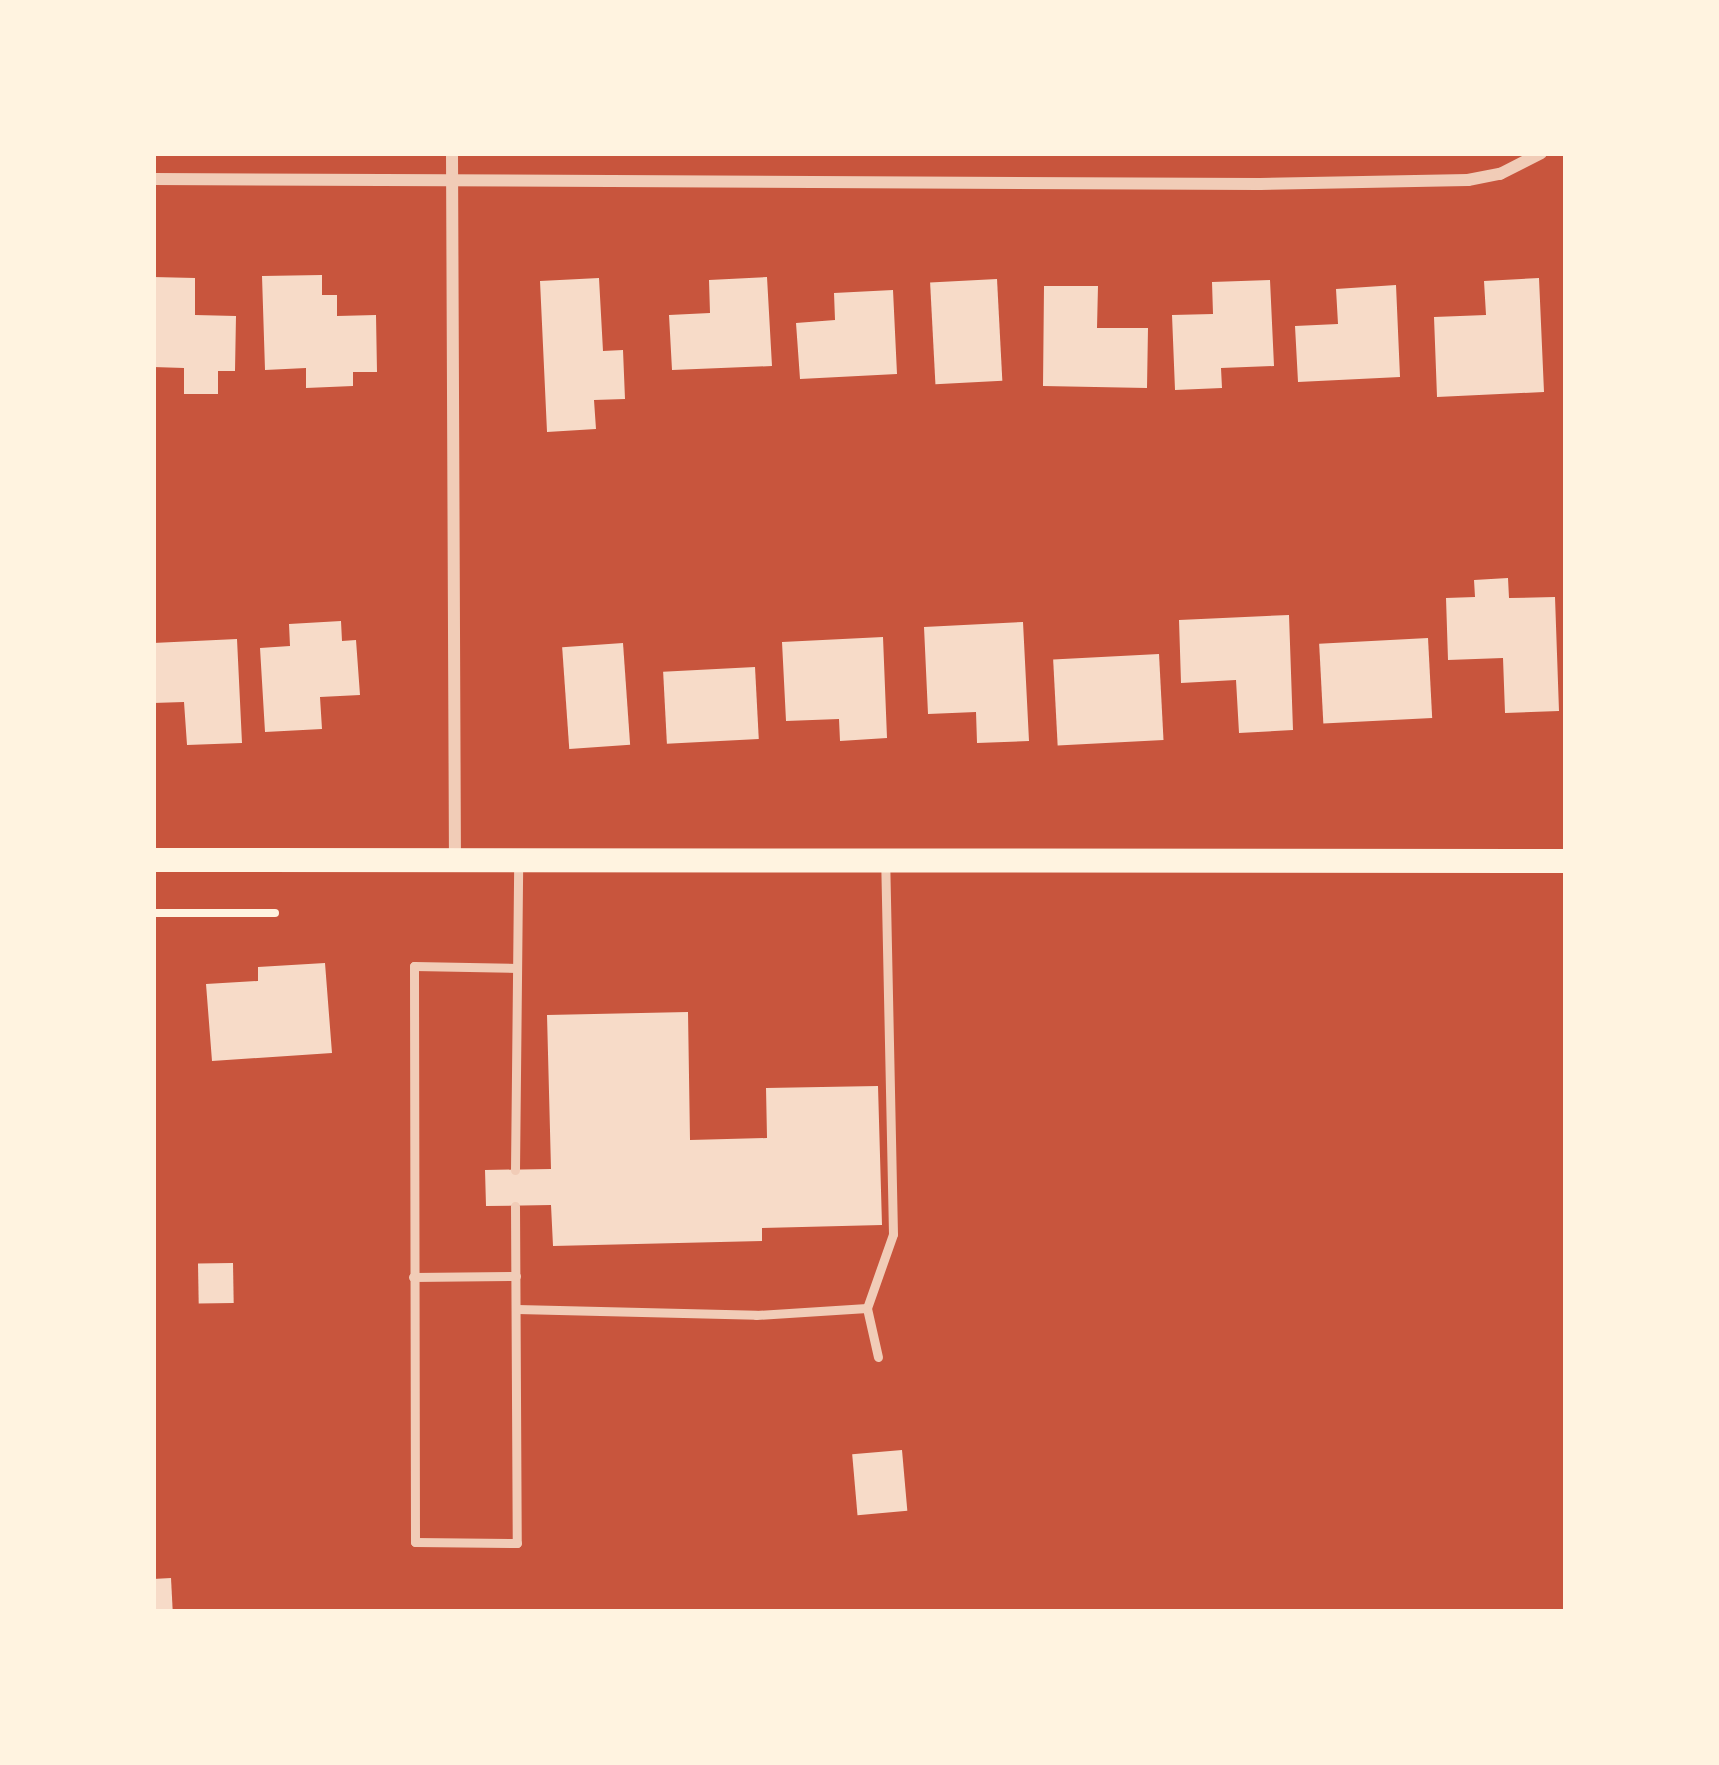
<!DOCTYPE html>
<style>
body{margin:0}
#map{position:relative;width:1719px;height:1765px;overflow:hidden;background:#c8553d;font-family:"Golos Text",sans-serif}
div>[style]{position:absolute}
.building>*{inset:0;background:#f7dbc8;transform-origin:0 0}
.path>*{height:8px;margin:-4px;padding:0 4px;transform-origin:4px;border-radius:4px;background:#fff3e0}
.service>*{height:9px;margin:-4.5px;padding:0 4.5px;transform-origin:4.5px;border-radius:4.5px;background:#f1ccb7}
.minor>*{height:12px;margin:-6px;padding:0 6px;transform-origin:6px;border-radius:6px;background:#f1ccb7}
.secondary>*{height:24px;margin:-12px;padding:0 12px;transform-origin:12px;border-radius:12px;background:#fff3e0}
span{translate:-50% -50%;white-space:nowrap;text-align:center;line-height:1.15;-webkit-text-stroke:12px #fff3e0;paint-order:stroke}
.frame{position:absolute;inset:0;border:156px solid #fff3e0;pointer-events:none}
</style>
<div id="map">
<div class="building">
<div style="clip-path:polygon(322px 275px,322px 295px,337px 295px,337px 316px,376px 315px,377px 372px,353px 372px,353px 386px,306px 388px,306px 368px,265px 370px,262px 276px)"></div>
<div style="clip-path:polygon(153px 277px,195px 278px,195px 315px,236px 316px,235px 371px,218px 371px,218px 394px,184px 394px,184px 368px,153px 367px)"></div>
<div style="clip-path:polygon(767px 277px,772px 366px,672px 370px,669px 315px,710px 313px,709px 280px)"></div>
<div style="clip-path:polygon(599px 278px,603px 351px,623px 350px,625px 399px,594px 400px,596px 429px,547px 432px,540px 281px)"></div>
<div style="clip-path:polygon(1539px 278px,1544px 392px,1437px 397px,1434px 317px,1486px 315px,1484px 281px)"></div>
<div style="left:997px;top:279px;width:102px;height:67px;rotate:87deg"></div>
<div style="clip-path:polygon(1270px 280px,1274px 366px,1221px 368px,1222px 388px,1175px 390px,1172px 315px,1213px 314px,1212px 282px)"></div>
<div style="clip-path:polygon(1396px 285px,1400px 377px,1298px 382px,1295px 326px,1338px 324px,1336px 289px)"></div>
<div style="clip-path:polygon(1044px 286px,1098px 286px,1097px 328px,1148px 328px,1147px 388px,1043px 386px)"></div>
<div style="clip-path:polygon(893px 290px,897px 374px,800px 379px,796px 323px,835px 320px,834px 293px)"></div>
<div style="clip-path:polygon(1508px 578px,1509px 598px,1555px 597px,1559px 711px,1505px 713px,1503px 658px,1448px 660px,1446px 598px,1475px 597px,1474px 580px)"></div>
<div style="clip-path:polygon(1289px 615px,1293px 730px,1239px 733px,1236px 680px,1181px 683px,1179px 620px)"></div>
<div style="clip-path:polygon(341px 621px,342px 641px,356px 640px,360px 695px,320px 697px,322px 729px,265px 732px,260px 648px,290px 646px,289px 624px)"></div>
<div style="clip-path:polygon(1023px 622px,1029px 741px,977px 743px,976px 712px,928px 714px,924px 627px)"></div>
<div style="clip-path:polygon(883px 637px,887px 738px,840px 741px,839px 719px,786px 721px,782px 642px)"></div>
<div style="left:1428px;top:638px;width:80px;height:109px;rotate:87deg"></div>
<div style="clip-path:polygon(237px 639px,242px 743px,187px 745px,184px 702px,153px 703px,153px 643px)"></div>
<div style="left:623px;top:643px;width:102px;height:61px;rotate:86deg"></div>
<div style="left:1159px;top:654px;width:86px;height:106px;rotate:87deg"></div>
<div style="left:755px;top:667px;width:72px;height:92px;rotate:87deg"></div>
<div style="clip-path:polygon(325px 963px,332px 1053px,212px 1061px,206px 984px,258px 981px,258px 967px)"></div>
<div style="clip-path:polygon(688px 1012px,690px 1140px,767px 1138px,766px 1088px,878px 1086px,882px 1225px,762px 1228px,762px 1241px,553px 1246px,551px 1205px,486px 1206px,485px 1170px,551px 1169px,547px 1015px)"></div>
<div style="left:233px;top:1263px;width:40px;height:35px;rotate:89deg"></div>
<div style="left:902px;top:1450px;width:61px;height:50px;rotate:85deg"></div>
<div style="left:171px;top:1578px;width:33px;height:18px;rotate:87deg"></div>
</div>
<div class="path">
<div style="left:153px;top:913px;width:122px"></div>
</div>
<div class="service">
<div style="left:515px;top:1170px;width:309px;rotate:-89.4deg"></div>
<div style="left:515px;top:1206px;width:337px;rotate:89.7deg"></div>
<div style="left:517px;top:1543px;width:102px;rotate:-179.4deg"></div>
<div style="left:415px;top:1542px;width:576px;rotate:-90.1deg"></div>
<div style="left:414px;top:966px;width:103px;rotate:1.1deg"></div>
<div style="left:413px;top:1277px;width:103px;rotate:-0.6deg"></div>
<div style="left:517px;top:1309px;width:239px;rotate:1.4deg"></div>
<div style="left:756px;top:1315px;width:111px;rotate:-3.6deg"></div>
<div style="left:878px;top:1357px;width:50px;rotate:-102.7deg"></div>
<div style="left:867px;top:1308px;width:78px;rotate:-70.6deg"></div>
<div style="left:893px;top:1234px;width:372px;rotate:-91.2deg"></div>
</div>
<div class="minor">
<div style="left:452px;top:153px;width:707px;rotate:89.76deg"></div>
<div style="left:153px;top:179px;width:1107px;rotate:0.26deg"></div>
<div style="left:1260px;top:184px;width:208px;rotate:-1.1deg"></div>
<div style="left:1468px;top:180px;width:33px;rotate:-11deg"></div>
<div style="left:1500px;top:174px;width:46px;rotate:-27.1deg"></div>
</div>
<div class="secondary">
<div style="left:153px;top:860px;width:1413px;rotate:0.04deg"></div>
</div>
<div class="frame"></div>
</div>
